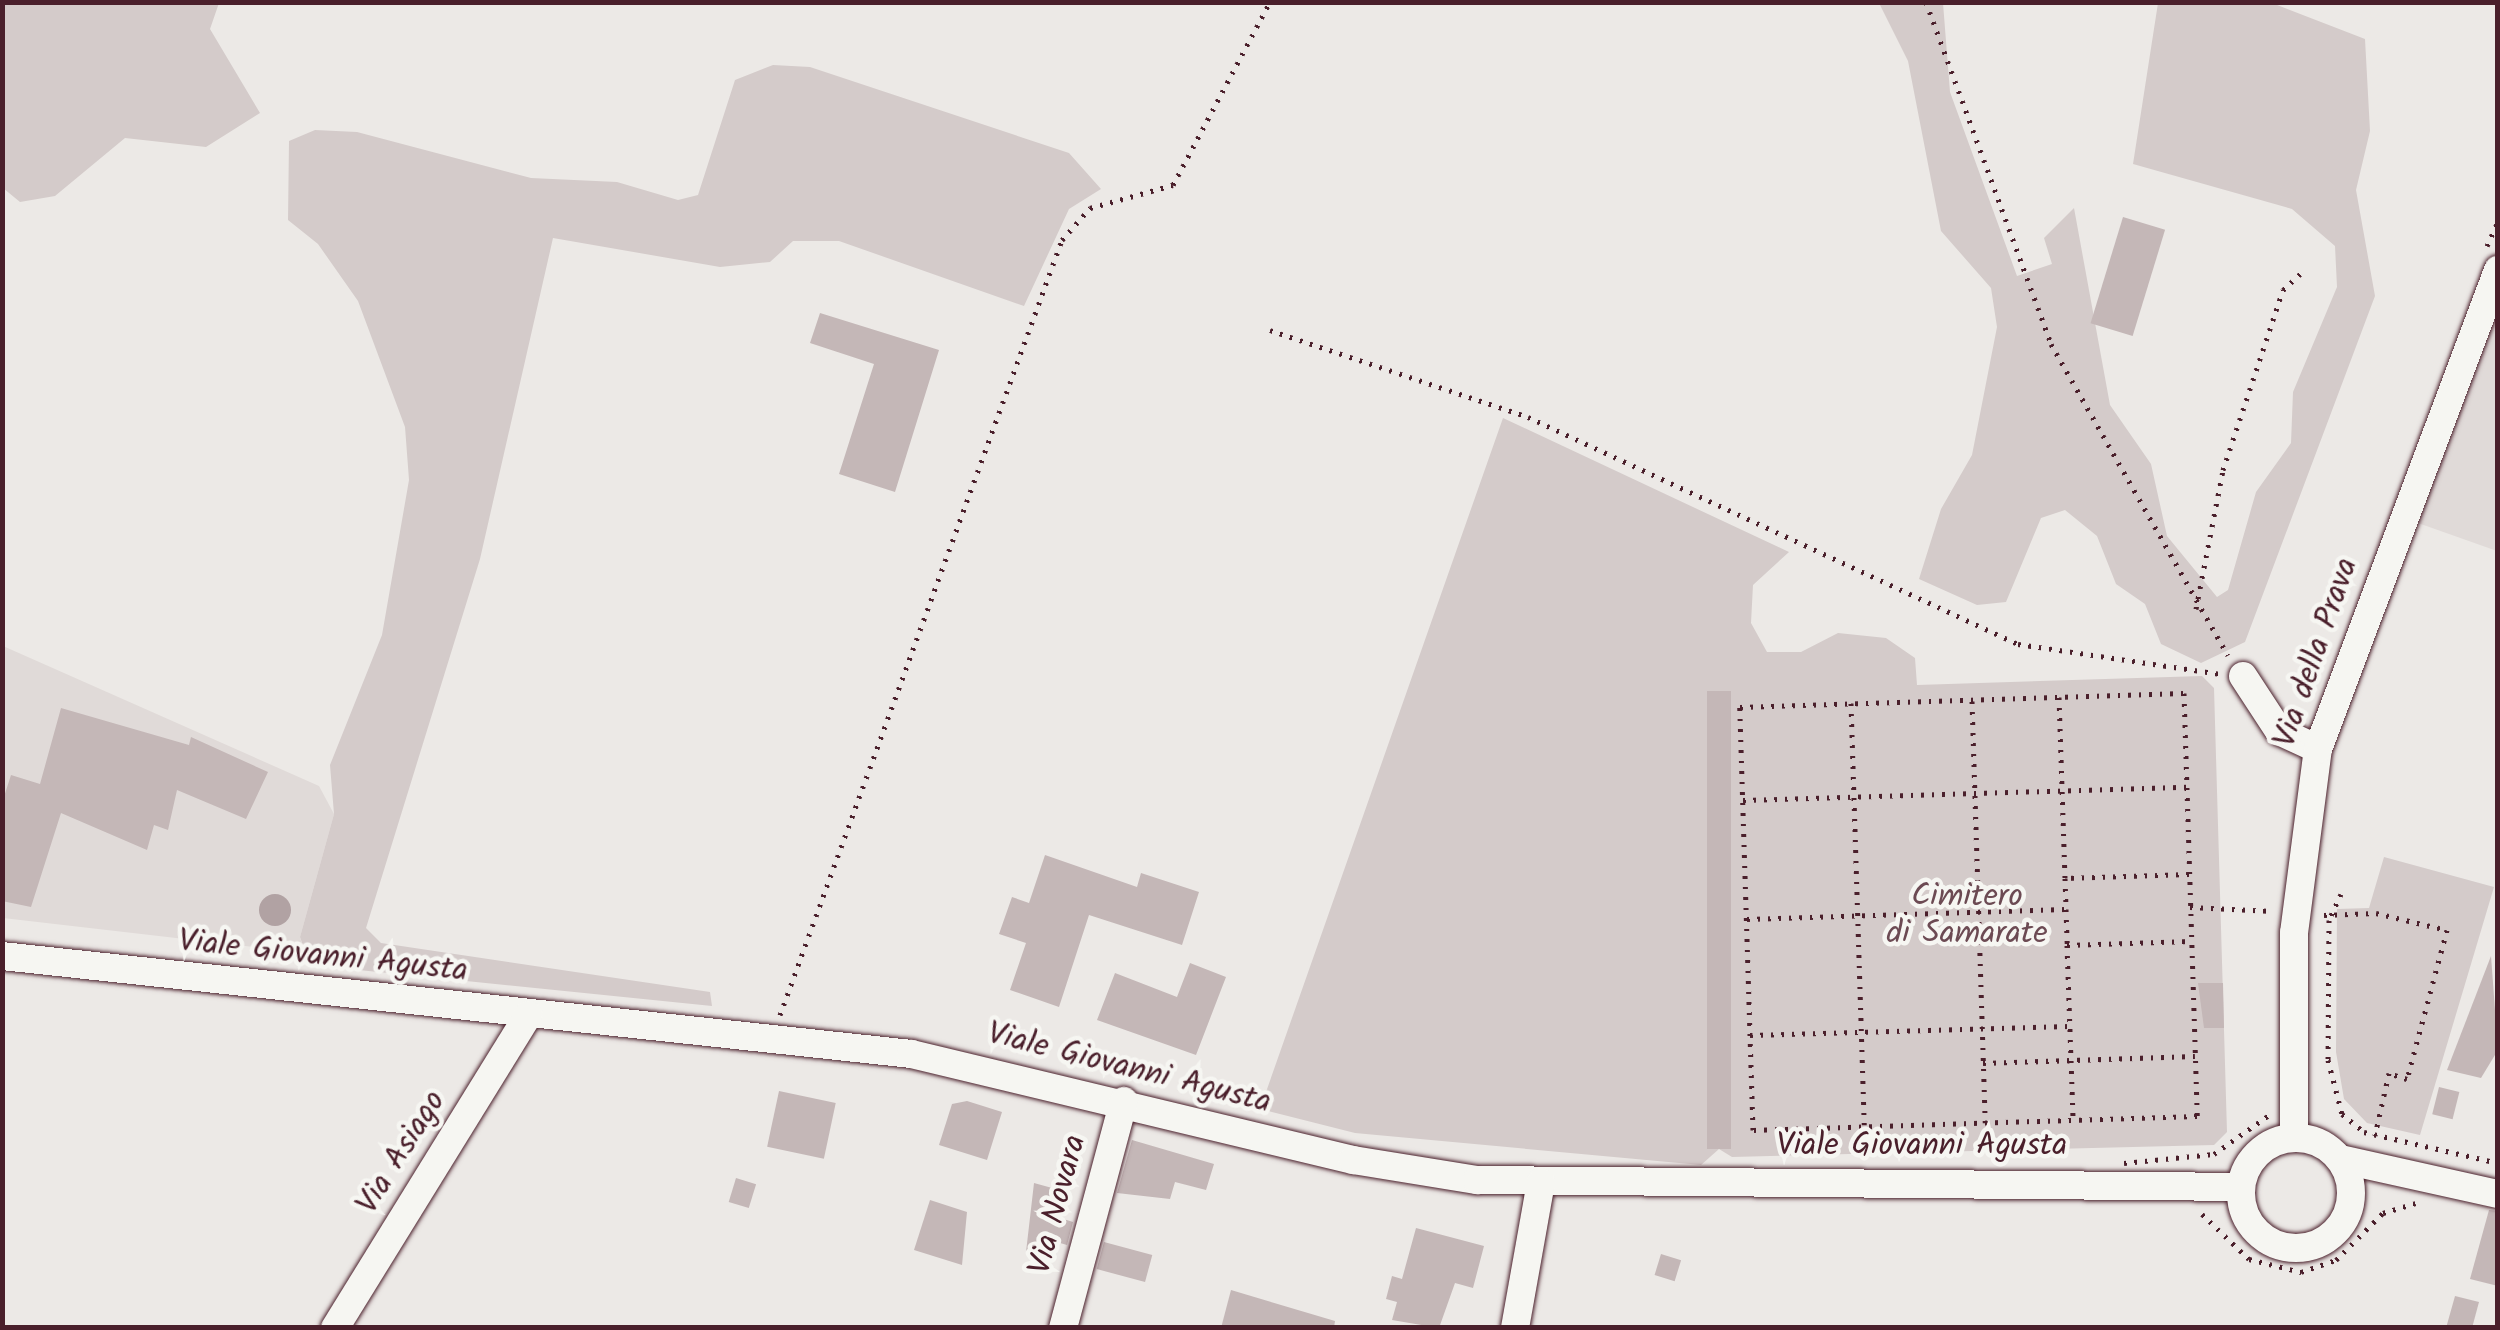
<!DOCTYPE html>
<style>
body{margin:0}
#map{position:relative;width:2500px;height:1330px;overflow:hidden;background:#ece9e6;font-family:Kalam,sans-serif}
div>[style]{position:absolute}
.built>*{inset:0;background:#e0dad8}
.green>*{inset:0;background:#d4cbca}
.water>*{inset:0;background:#b1a2a3}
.round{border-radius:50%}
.building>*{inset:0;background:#c4b7b7;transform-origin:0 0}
.path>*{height:5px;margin-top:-2.5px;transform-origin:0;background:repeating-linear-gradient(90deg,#4a1f2b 0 2.5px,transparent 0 10.5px)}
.roads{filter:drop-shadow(0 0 2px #4a1f2b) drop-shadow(0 0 2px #4a1f2b)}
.minor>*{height:28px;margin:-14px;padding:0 14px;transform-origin:14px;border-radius:14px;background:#f6f6f2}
.minor>.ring{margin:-14px;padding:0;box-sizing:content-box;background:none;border:28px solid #f6f6f2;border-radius:50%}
span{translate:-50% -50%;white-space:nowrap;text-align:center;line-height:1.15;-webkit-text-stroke:9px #f6f6f2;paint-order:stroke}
.street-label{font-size:32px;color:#4a1f2b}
.park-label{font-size:32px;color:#6c4a53}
.frame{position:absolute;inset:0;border:5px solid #4a1f2b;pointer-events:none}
</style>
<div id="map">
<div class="built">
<div style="clip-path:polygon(2497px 313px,2497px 551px,2418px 523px)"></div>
<div style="clip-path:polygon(3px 646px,319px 786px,334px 814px,300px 937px,305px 953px,3px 918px)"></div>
</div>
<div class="green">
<div style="clip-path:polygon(2px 3px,219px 3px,210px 29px,260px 113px,206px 147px,125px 138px,55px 196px,20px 202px,3px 188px)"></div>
<div style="clip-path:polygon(1879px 3px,1943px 3px,1950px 92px,2017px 276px,2052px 264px,2044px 238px,2074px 208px,2110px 405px,2151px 464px,2167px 536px,2217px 597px,2228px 590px,2256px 492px,2291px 443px,2293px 392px,2337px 287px,2335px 246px,2292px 209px,2133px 164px,2158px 3px,2272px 3px,2365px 39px,2370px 131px,2356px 190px,2375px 296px,2245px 642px,2201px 663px,2161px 644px,2145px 604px,2116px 584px,2097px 536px,2065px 510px,2041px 518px,2006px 602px,1977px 605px,1919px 579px,1941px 509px,1972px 455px,1997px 327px,1991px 288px,1941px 231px,1908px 61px)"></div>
<div style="clip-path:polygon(773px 65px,810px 67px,1069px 153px,1101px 189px,1069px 209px,1024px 306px,839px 241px,793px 241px,770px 262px,720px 267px,553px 238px,480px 559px,366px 928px,381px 943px,710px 992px,712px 1006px,310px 965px,300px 937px,334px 814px,330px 765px,382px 635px,409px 480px,405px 427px,358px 301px,318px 244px,288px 220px,289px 141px,315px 130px,357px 132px,531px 178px,617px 182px,678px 200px,698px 195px,735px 80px)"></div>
<div style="clip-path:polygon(1503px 418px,1789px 552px,1753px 585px,1751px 623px,1767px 652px,1801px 652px,1838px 633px,1886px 638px,1915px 658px,1917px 685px,2202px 676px,2214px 688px,2227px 1132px,2214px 1145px,1732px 1157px,1719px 1149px,1701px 1165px,1355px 1133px,1260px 1109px)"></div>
<div style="clip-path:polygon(2384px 857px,2494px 887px,2420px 1135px,2367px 1123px,2344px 1099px,2336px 1052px,2337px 909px,2369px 908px)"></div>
</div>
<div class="water">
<div class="round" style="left:259px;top:894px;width:32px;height:32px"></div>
</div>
<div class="building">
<div style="left:2123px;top:217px;width:44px;height:111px;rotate:17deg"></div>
<div style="clip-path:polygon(820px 313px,939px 350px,895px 492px,839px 474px,874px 364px,810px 343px)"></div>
<div style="left:1707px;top:691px;width:24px;height:458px"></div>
<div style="clip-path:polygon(61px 708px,189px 745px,191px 737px,268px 772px,246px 819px,177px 790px,168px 830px,154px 825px,147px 850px,61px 813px,31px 907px,2px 901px,2px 803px,11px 775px,40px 784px)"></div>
<div style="clip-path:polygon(1045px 855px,1137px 887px,1141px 873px,1199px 892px,1182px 945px,1089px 915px,1059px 1007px,1010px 990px,1026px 943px,999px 934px,1012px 897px,1029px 903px)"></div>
<div style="clip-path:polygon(2491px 956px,2498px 1050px,2481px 1078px,2447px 1070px)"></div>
<div style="clip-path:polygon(1190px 963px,1226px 977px,1196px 1055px,1097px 1020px,1115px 973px,1177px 997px)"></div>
<div style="clip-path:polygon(2198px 983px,2223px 983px,2224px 1028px,2204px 1028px)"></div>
<div style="left:2439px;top:1087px;width:21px;height:28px;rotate:14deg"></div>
<div style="left:779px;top:1091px;width:58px;height:57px;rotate:12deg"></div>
<div style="clip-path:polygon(967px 1101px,1002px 1112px,987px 1160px,939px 1145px,952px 1104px)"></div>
<div style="clip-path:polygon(1132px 1140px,1214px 1164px,1206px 1190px,1175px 1182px,1170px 1199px,1117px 1193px)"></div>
<div style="left:736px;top:1178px;width:21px;height:25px;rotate:17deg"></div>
<div style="clip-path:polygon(1034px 1183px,1063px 1191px,1057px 1217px,1073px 1222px,1067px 1245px,1053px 1241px,1048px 1258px,1026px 1252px)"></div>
<div style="clip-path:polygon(930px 1200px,967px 1212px,962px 1265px,914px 1250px)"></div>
<div style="clip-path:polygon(2489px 1210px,2498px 1211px,2498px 1286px,2470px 1279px)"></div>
<div style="clip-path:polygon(1416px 1228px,1484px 1246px,1473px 1288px,1455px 1283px,1439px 1328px,1392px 1320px,1397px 1302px,1386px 1299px,1392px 1276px,1402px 1279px)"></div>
<div style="left:1104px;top:1242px;width:50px;height:28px;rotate:15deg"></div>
<div style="left:1661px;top:1254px;width:21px;height:22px;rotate:17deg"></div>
<div style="clip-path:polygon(1231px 1290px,1335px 1321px,1334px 1328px,1221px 1328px)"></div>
<div style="clip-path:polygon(2455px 1296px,2479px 1302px,2472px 1328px,2446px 1328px)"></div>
</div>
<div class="path">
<div style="left:1926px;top:2px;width:364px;rotate:69.9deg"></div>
<div style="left:2051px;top:344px;width:358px;rotate:60.4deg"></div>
<div style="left:2487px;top:246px;width:27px;rotate:-66deg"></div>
<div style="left:1270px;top:330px;width:272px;rotate:18.6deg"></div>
<div style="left:1528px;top:417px;width:540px;rotate:24.86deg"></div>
<div style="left:2018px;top:644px;width:205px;rotate:8.4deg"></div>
<div style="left:2196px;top:609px;width:142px;rotate:-79deg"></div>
<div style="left:2223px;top:470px;width:190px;rotate:-71.6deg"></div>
<div style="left:2283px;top:290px;width:25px;rotate:-43deg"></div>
<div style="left:2184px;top:693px;width:423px;rotate:88.2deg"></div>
<div style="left:2197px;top:1116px;width:444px;rotate:178.2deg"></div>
<div style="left:1753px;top:1130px;width:423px;rotate:-91.8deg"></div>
<div style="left:1740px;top:707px;width:444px;rotate:-1.8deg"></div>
<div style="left:2059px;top:697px;width:181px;rotate:88.1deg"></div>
<div style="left:1972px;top:701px;width:422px;rotate:88.2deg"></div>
<div style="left:1851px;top:703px;width:422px;rotate:88.2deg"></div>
<div style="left:1743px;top:800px;width:444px;rotate:-1.7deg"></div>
<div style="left:2189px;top:874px;width:124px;rotate:178.2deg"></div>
<div style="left:2065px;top:878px;width:31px;rotate:88deg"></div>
<div style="left:2066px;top:909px;width:36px;rotate:88deg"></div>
<div style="left:2067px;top:945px;width:124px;rotate:-1.8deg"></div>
<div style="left:2341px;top:894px;width:29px;rotate:115deg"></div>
<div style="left:2329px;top:920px;width:140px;rotate:90.4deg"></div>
<div style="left:2328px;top:1060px;width:56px;rotate:75.5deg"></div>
<div style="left:2342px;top:1114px;width:28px;rotate:39deg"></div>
<div style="left:2364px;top:1132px;width:138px;rotate:13deg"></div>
<div style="left:2190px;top:907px;width:83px;rotate:2.8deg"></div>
<div style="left:2324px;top:915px;width:52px;rotate:-2.2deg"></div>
<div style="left:2376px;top:913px;width:73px;rotate:13.5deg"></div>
<div style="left:2447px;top:930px;width:154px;rotate:105deg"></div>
<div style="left:2407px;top:1079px;width:19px;rotate:-162deg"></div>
<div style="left:2389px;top:1073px;width:64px;rotate:102.7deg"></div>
<div style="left:1747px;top:919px;width:319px;rotate:-1.8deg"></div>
<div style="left:2067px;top:945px;width:175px;rotate:88deg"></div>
<div style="left:780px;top:1015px;width:825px;rotate:-70.01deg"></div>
<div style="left:1062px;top:240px;width:43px;rotate:-48.8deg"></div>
<div style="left:1090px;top:208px;width:86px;rotate:-15.5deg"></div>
<div style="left:1173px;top:185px;width:207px;rotate:-62.1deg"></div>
<div style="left:1750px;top:1035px;width:320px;rotate:-1.6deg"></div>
<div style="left:1983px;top:1063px;width:212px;rotate:-1.9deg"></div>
<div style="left:2124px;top:1163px;width:90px;rotate:-5.7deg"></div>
<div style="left:2214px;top:1154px;width:67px;rotate:-35.3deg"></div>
<div style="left:2202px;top:1214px;width:65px;rotate:43.8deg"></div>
<div style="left:2249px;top:1259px;width:54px;rotate:14deg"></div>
<div style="left:2301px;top:1272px;width:37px;rotate:-19deg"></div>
<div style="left:2336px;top:1260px;width:66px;rotate:-45deg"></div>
<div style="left:2383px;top:1213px;width:34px;rotate:-17deg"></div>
</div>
<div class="roads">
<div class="minor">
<div style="left:2243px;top:676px;width:66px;rotate:56.8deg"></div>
<div style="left:2279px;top:731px;width:43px;rotate:24.8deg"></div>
<div style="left:2px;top:956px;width:914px;rotate:6.15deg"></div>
<div style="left:911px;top:1054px;width:455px;rotate:13.5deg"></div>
<div style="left:1353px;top:1160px;width:126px;rotate:9.2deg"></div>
<div style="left:1477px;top:1180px;width:764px;rotate:0.52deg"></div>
<div style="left:2294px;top:1137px;width:204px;rotate:-90deg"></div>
<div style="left:2294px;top:933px;width:186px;rotate:-82.6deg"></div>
<div style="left:2318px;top:749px;width:512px;rotate:-69.4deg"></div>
<div class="ring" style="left:2241px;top:1138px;width:82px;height:82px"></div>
<div style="left:2340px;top:1159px;width:162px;rotate:12.5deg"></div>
<div style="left:335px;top:1328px;width:368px;rotate:-58.3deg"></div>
<div style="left:1063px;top:1328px;width:235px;rotate:-75deg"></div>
<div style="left:1515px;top:1328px;width:148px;rotate:-79.9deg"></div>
</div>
</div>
<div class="street-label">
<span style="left:2317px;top:653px;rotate:-71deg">Via della Prava</span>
<span style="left:323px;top:957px;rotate:6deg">Viale Giovanni Agusta</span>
<span style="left:1129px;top:1069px;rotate:14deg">Viale Giovanni Agusta</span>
<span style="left:1922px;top:1146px">Viale Giovanni Agusta</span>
<span style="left:402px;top:1153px;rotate:-58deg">Via Asiago</span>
<span style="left:1059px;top:1205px;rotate:-75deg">Via Novara</span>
</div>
<div class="park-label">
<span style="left:1967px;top:916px">Cimitero<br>di Samarate</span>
</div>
<div class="frame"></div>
</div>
